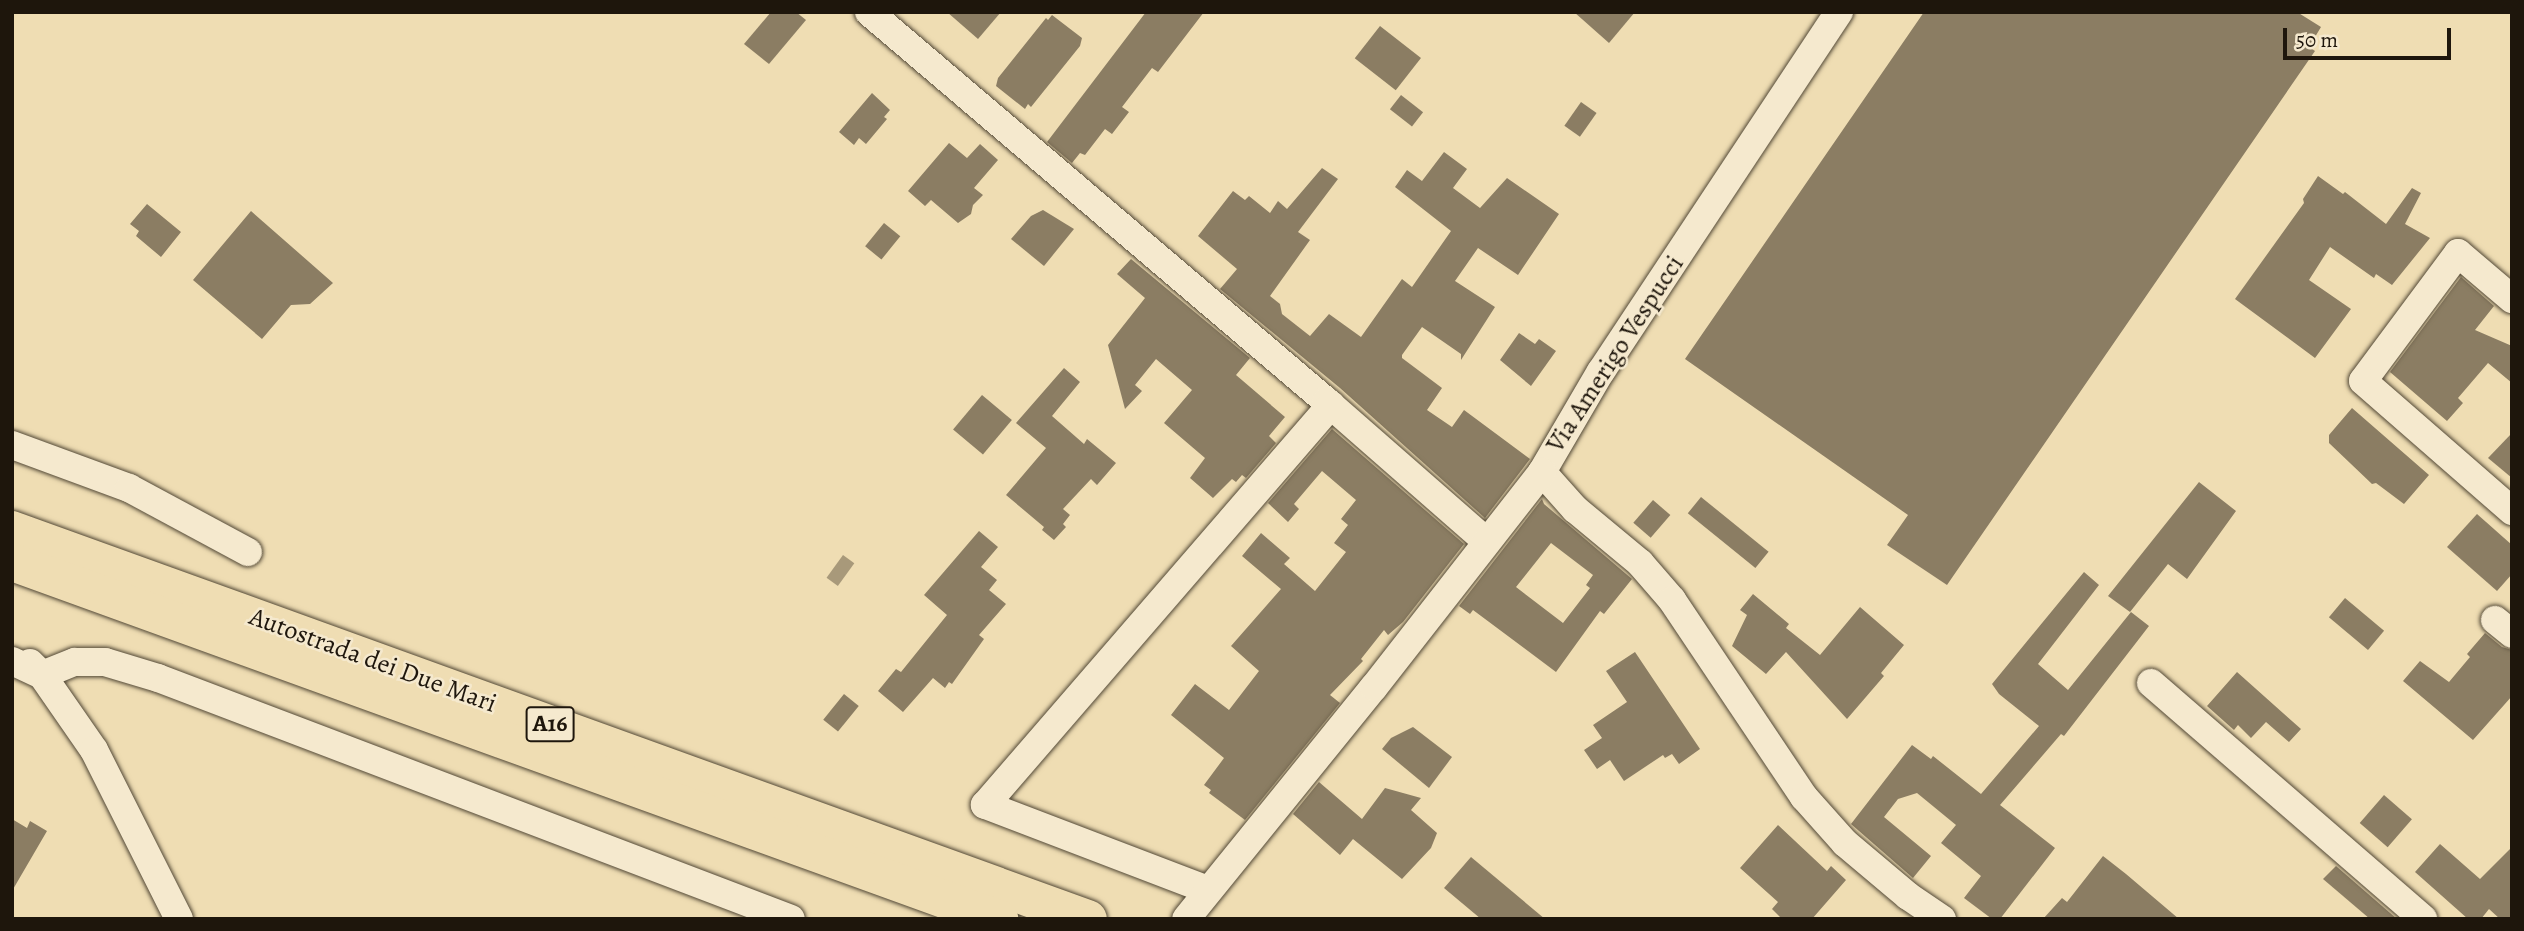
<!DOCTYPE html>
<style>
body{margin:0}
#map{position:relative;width:2524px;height:931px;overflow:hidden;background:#efddb3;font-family:Alegreya,serif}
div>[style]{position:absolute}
.water>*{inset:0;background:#a8997a;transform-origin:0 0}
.building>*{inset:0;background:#8b7d63;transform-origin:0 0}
.roads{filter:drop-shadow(0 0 2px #524836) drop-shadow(0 0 2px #524836)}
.minor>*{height:28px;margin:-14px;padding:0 14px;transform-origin:14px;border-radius:14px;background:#f5e9ce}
.highway>*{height:38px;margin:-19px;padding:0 19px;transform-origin:19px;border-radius:19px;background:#efddb3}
span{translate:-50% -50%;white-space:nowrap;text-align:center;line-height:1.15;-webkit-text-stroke:5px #f5e9ce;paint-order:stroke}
.shield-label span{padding:2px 5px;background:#f5e9ce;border:2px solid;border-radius:5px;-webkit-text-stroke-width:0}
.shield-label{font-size:24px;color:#1e160c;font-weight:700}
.street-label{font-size:26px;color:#1e160c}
.frame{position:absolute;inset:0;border:14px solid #1e160c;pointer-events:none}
.scale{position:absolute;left:2283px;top:28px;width:168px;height:32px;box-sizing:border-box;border:4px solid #1e160c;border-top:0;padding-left:9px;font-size:21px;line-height:24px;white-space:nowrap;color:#1e160c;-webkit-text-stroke:5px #f5e9ce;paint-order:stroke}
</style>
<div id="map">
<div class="water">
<div style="left:843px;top:555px;width:14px;height:28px;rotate:36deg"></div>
</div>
<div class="building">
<div style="clip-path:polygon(771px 12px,796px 12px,806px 20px,769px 64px,744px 44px)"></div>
<div style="clip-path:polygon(947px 12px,1001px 12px,978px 39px)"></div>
<div style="clip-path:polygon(1146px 12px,1204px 12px,1158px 72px,1152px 68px,1122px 107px,1129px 112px,1112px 134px,1105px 129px,1085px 155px,1080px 153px,1072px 163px,1047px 142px)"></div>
<div style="clip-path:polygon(1574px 12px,1635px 12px,1609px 43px)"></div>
<div style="clip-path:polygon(1924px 12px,2297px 12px,2321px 27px,2309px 47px,2315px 51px,1947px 585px,1887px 545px,1908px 515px,1685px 359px)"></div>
<div style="clip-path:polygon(1052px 15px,1082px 38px,1080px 46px,1031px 107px,1028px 104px,1025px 109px,996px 86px,998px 78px,1046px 18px,1048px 20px)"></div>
<div style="left:1380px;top:26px;width:52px;height:41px;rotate:38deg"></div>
<div style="clip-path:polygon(872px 93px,890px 110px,884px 117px,887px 119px,866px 144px,859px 138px,854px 145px,839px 132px)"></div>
<div style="left:1401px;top:95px;width:28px;height:18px;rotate:38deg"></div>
<div style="left:1581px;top:102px;width:19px;height:29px;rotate:35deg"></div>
<div style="clip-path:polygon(949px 143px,967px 158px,980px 144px,998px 160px,974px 188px,983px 195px,973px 205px,971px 214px,958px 223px,931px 200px,925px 206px,908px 191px)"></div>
<div style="clip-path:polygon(1444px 152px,1467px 169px,1453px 188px,1480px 208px,1507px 178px,1559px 214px,1518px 275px,1478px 248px,1455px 281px,1495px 307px,1461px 360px,1461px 354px,1422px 327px,1402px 355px,1402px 358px,1442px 388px,1427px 410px,1452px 427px,1464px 410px,1530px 459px,1485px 518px,1340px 388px,1220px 289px,1237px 269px,1198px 236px,1233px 191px,1245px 200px,1249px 196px,1270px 213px,1278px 201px,1287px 209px,1322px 168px,1338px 179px,1298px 232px,1310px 240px,1270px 296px,1280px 304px,1282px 314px,1310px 336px,1329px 314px,1361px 337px,1402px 279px,1412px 287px,1451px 231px,1395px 187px,1407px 170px,1422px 181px)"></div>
<div style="clip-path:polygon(2318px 176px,2343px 194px,2345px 192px,2386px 224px,2412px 188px,2421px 193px,2405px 224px,2430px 238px,2392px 285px,2376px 274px,2374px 278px,2330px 247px,2309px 280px,2351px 309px,2315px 358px,2235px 299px,2304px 203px,2303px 199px)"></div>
<div style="clip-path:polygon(147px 204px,181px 232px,161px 257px,136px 236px,139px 231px,130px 224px)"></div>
<div style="clip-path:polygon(1043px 210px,1074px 229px,1044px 266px,1011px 239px,1031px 216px)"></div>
<div style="clip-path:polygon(251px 211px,333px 283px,310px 304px,291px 305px,262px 339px,193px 280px)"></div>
<div style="left:884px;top:223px;width:21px;height:30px;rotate:39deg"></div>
<div style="clip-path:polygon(1131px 259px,1250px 358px,1236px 375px,1285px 417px,1269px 436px,1276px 443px,1246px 478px,1242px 475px,1236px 482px,1232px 479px,1213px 498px,1190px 478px,1205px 458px,1164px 423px,1192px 390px,1156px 359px,1135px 385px,1142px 391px,1125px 409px,1108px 345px,1145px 298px,1117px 274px)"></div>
<div style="clip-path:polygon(2461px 277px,2494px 306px,2475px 330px,2512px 346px,2512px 383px,2488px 363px,2458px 398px,2463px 403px,2447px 421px,2390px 372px)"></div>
<div style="clip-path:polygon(1519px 333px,1535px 344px,1539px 339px,1556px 351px,1531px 386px,1500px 360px)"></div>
<div style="clip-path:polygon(1064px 368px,1080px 382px,1052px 416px,1084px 444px,1087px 439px,1116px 463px,1097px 485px,1091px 479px,1063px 509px,1070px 515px,1063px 524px,1066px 527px,1054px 540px,1042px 530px,1044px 527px,1006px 495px,1046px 448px,1016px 423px)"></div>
<div style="left:982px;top:395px;width:39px;height:45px;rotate:40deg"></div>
<div style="clip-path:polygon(2352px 408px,2429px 475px,2404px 504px,2376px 483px,2372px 484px,2329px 443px,2329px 435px)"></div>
<div style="clip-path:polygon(1332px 429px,1464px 544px,1403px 622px,1388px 635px,1384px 630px,1361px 659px,1363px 661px,1330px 695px,1340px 703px,1245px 820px,1209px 793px,1211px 790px,1204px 785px,1224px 758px,1171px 715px,1195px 684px,1229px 710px,1259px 671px,1231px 646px,1281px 589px,1242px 556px,1261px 533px,1290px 558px,1284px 564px,1315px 591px,1346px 552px,1334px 543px,1348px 525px,1341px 519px,1356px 500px,1322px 471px,1294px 504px,1299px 509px,1288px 522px,1268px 503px)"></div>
<div style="clip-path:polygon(2512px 433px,2512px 478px,2488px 458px)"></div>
<div style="clip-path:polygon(2199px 482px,2236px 511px,2187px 579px,2168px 564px,2130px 612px,2108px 596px)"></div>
<div style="left:1701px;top:497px;width:87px;height:21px;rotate:39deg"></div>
<div style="clip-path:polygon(evenodd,1542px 499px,1544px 504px,1632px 579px,1604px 614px,1600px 611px,1556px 672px,1473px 610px,1470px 614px,1459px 606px,1542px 499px,1551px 543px,1593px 575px,1586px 585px,1590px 588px,1563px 623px,1516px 587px,1551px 543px)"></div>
<div style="left:1653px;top:500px;width:23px;height:30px;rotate:41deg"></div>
<div style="clip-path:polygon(2477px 514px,2512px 545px,2512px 574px,2497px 591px,2447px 547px)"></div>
<div style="clip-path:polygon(979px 531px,998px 547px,981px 567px,997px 580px,989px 590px,1006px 604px,979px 635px,984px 639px,952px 684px,949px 682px,945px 688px,933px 678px,903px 712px,878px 691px,896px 669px,901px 672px,947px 615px,924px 595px)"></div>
<div style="clip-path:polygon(2084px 572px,2099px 585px,2038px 664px,2068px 690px,2131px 612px,2149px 626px,2064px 736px,2061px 734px,2000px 805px,2055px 848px,2000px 919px,1992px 919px,1964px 898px,1981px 876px,1941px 843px,1956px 825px,1917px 793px,1898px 799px,1884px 817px,1931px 856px,1913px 878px,1851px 824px,1912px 745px,1931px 759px,1933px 756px,1981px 794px,2039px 726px,1999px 694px,1992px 684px)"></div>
<div style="clip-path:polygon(1753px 594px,1789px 624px,1786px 628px,1820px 655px,1860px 607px,1904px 645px,1881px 673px,1884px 676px,1847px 719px,1786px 652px,1766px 674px,1732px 646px,1747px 615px,1740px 610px)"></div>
<div style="left:2345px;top:598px;width:51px;height:25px;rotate:40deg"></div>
<div style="clip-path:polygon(2485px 633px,2502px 647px,2512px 650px,2512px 696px,2473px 740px,2403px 681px,2420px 661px,2449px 682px,2470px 657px,2467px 654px)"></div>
<div style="clip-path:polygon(1635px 652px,1700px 749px,1679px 764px,1672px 754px,1665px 758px,1663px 755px,1624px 781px,1610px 760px,1597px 769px,1584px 750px,1602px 738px,1593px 725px,1627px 702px,1606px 671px)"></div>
<div style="clip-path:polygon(2237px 672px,2301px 729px,2289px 742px,2266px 722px,2251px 738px,2238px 725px,2234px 730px,2207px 706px)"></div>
<div style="left:844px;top:694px;width:19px;height:33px;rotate:39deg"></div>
<div style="clip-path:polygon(1413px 727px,1452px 757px,1429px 788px,1382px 749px,1391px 738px)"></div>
<div style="clip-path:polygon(1319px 782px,1362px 819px,1385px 788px,1421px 798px,1411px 810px,1437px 833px,1431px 848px,1402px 879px,1353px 839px,1340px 855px,1293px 814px)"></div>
<div style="left:2384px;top:795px;width:37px;height:37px;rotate:41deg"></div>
<div style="clip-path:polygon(12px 819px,27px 828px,30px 821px,47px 831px,12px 891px)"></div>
<div style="clip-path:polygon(1778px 825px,1827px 871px,1831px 866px,1846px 880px,1812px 919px,1782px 919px,1772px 909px,1778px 902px,1740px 868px)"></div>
<div style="clip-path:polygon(2440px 844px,2480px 879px,2512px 847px,2512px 919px,2500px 919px,2489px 909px,2481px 919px,2468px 919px,2415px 872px)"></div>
<div style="clip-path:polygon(2103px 856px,2126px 874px,2179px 919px,2043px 919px,2062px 898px,2067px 902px)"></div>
<div style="clip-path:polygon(1471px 857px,1545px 919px,1481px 919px,1444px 888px)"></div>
<div style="clip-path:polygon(2336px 866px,2397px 919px,2370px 919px,2323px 879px)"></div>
</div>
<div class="roads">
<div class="minor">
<div style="left:869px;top:12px;width:600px;rotate:40.4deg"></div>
<div style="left:1326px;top:401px;width:213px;rotate:41.2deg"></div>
<div style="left:1839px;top:12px;width:431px;rotate:123.5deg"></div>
<div style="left:1601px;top:371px;width:117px;rotate:120.3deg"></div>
<div style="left:1542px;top:472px;width:50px;rotate:48.3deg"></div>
<div style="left:1575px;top:509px;width:85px;rotate:39.7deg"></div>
<div style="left:1640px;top:563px;width:49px;rotate:49.1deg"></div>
<div style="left:1672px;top:600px;width:237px;rotate:56.2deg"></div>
<div style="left:1804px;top:797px;width:62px;rotate:48.3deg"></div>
<div style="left:1845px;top:843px;width:82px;rotate:40.1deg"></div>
<div style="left:1908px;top:896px;width:41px;rotate:34.1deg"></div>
<div style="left:2512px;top:299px;width:71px;rotate:-139.6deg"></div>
<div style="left:2458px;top:253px;width:159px;rotate:126.6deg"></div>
<div style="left:2363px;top:381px;width:198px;rotate:41.1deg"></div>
<div style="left:12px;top:445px;width:125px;rotate:20.2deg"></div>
<div style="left:129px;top:488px;width:135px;rotate:28.3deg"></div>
<div style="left:2495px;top:620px;width:22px;rotate:39deg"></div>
<div style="left:12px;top:661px;width:33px;rotate:25deg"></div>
<div style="left:42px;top:675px;width:35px;rotate:-22deg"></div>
<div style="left:75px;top:662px;width:30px"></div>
<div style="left:105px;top:662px;width:55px;rotate:16.8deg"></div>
<div style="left:158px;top:678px;width:677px;rotate:20.84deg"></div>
<div style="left:30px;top:663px;width:17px;rotate:45deg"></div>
<div style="left:42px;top:675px;width:91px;rotate:55.3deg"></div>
<div style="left:94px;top:750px;width:189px;rotate:63.3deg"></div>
<div style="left:2151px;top:683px;width:360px;rotate:40.9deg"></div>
<div style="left:1208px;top:890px;width:239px;rotate:-159.1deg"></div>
<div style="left:985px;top:805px;width:529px;rotate:-49.14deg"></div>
<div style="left:1186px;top:919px;width:299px;rotate:-51deg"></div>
<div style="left:1374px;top:687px;width:273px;rotate:-52deg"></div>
</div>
<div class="highway">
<div style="left:12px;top:530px;width:1144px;rotate:19.88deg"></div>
<div style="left:12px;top:562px;width:1050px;rotate:19.89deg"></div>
</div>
</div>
<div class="shield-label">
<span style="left:550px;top:724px">A16</span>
</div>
<div class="street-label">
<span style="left:1615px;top:354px;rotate:-57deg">Via Amerigo Vespucci</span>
<span style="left:373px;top:660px;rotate:20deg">Autostrada dei Due Mari</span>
</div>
<div class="frame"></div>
<div class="scale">50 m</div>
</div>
